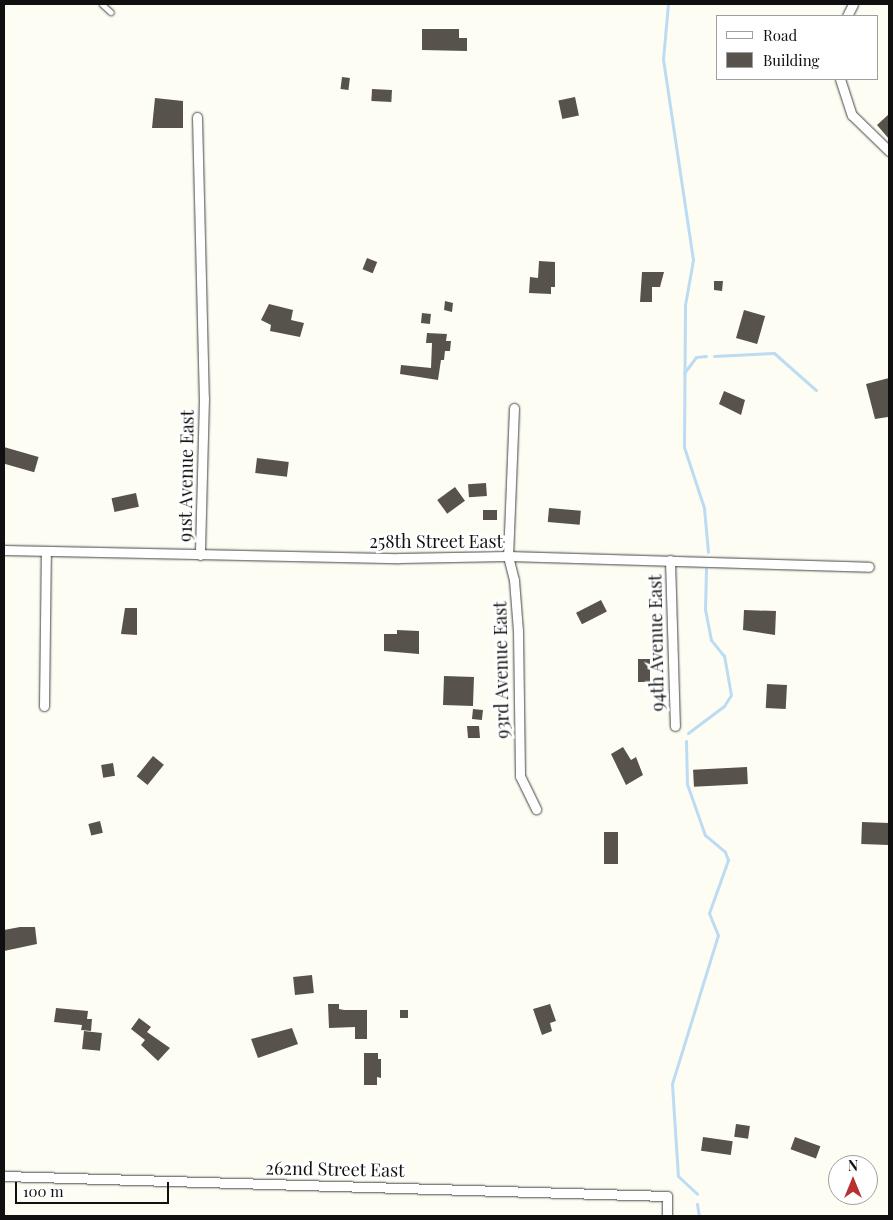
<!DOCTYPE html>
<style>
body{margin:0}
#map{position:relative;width:893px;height:1220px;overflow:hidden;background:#fefdf4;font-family:"Playfair Display",serif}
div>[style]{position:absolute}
.stream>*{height:3px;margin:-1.5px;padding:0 1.5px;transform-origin:1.5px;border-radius:1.5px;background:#bcdcf3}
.building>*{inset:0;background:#58524d;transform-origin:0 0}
.roads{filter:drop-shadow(0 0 1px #434343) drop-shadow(0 0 1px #434343)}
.service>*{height:4.5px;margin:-2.25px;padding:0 2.25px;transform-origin:2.25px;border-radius:2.25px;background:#fff}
.minor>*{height:9px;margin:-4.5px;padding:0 4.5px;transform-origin:4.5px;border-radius:4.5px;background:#fff}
span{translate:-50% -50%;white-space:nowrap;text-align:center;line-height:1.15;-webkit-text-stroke:5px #fff;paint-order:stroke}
.street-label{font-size:18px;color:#101010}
.frame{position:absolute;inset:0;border:5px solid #101010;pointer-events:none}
.legend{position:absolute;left:716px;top:15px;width:162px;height:65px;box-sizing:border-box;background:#fff;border:1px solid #9f9f9f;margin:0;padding:6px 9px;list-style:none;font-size:15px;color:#101010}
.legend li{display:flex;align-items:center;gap:10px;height:25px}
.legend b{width:25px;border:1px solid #9f9f9f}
.north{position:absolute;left:828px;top:1155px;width:50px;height:50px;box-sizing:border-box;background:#fff;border:1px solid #9f9f9f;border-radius:50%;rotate:0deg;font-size:14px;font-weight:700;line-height:20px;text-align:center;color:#101010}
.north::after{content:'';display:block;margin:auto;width:18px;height:22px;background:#b83032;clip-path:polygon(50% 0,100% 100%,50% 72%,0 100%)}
.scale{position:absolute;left:15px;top:1182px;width:154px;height:22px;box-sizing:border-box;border:2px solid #101010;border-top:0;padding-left:6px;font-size:15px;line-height:18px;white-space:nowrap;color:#101010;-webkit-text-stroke:4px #fff;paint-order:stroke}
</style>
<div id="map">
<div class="stream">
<div style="left:668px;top:4px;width:55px;rotate:95.2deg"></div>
<div style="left:663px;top:59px;width:203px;rotate:81.5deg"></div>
<div style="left:693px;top:260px;width:46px;rotate:100.1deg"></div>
<div style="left:685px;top:305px;width:142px;rotate:90.4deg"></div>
<div style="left:684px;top:447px;width:64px;rotate:71.8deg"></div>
<div style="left:704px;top:508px;width:44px;rotate:84.8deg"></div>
<div style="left:714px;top:356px;width:60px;rotate:-2.9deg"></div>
<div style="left:774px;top:353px;width:56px;rotate:41.4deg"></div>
<div style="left:684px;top:373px;width:20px;rotate:-53deg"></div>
<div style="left:696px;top:357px;width:10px;rotate:-6deg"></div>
<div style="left:688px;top:733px;width:45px;rotate:-36.9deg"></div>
<div style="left:724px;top:706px;width:13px;rotate:-58deg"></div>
<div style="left:731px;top:695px;width:40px;rotate:-100deg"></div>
<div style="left:724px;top:656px;width:21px;rotate:-129deg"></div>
<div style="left:711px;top:640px;width:31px;rotate:-101deg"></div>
<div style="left:705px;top:610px;width:41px;rotate:-88.6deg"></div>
<div style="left:686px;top:741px;width:43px;rotate:88.7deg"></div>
<div style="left:687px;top:784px;width:54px;rotate:70.6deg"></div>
<div style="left:705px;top:835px;width:26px;rotate:40deg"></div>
<div style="left:725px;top:852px;width:9px;rotate:69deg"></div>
<div style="left:728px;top:860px;width:56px;rotate:109.7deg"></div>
<div style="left:709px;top:913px;width:24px;rotate:68deg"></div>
<div style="left:718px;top:935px;width:156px;rotate:107.2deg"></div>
<div style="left:672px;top:1084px;width:92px;rotate:86.3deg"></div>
<div style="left:678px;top:1176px;width:26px;rotate:43deg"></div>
<div style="left:697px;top:1204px;width:12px;rotate:81deg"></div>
</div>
<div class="building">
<div style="clip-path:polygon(422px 29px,459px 29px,459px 38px,467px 38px,467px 51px,422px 50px)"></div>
<div style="left:342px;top:77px;width:8px;height:12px;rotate:7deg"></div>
<div style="left:372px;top:89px;width:20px;height:12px;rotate:3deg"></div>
<div style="left:575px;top:97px;width:19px;height:17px;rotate:78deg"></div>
<div style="clip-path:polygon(155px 98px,183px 101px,183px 128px,152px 128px)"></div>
<div style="clip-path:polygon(889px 114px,889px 139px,877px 125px)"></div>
<div style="left:367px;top:258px;width:11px;height:12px;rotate:22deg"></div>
<div style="clip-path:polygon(539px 261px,555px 262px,555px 287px,551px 287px,551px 294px,529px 293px,530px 277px,538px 278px)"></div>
<div style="clip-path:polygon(642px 272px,664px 272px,660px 287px,652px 287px,652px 302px,640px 302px)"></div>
<div style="clip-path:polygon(714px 281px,723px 281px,722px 291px,714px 290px)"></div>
<div style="clip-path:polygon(445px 301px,453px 303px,452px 312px,444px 310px)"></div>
<div style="clip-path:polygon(269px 304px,293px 310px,291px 320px,304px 323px,300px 337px,270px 331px,271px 325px,261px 320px)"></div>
<div style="left:744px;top:310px;width:22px;height:29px;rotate:16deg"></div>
<div style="left:422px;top:313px;width:9px;height:10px;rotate:6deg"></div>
<div style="clip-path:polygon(427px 333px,447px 334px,446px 341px,451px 341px,450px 351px,445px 351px,444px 360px,441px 360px,438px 380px,400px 374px,401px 365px,431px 368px,432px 343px,426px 343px)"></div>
<div style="clip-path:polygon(889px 378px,888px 417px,875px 419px,866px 384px)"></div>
<div style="clip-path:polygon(724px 391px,745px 400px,741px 415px,719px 404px)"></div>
<div style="left:4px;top:447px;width:36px;height:16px;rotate:16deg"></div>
<div style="left:257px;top:458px;width:32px;height:15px;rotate:7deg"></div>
<div style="left:486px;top:483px;width:13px;height:18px;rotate:86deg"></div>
<div style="left:455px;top:487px;width:17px;height:22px;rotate:54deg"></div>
<div style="left:136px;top:493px;width:14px;height:25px;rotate:78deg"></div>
<div style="left:549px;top:508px;width:32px;height:14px;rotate:5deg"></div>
<div style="left:483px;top:510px;width:14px;height:10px"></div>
<div style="left:601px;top:600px;width:13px;height:28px;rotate:63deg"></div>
<div style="clip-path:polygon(125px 608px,137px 608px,137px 635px,121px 634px)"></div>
<div style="clip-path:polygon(744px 610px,776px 611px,775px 635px,743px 630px)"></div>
<div style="clip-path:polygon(397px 630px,419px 631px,419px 654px,384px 651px,384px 634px,397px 634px)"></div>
<div style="left:638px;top:659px;width:12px;height:23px"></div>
<div style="left:444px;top:676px;width:30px;height:29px;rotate:2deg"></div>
<div style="left:767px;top:684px;width:20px;height:24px;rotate:3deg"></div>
<div style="left:473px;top:709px;width:10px;height:10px;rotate:6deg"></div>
<div style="clip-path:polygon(467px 726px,479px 726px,480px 738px,468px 738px)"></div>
<div style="clip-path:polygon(623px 747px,631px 760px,636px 757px,643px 775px,626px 785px,611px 754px)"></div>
<div style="left:153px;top:756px;width:14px;height:26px;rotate:39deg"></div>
<div style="left:113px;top:763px;width:13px;height:12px;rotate:81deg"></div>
<div style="left:747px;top:767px;width:17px;height:54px;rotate:87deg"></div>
<div style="left:100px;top:821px;width:12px;height:12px;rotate:76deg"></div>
<div style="left:862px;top:822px;width:27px;height:22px;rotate:2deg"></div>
<div style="left:604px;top:832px;width:14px;height:32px"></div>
<div style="clip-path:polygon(20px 927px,35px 927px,37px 944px,4px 951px,4px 930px)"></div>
<div style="left:312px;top:975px;width:18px;height:19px;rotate:84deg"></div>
<div style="clip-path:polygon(328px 1004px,339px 1004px,339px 1009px,344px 1010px,367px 1010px,367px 1039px,355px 1039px,355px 1027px,329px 1028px)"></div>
<div style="clip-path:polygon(550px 1004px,556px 1021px,550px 1023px,552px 1031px,542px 1035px,533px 1009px)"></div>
<div style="clip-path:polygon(56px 1008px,88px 1011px,87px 1019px,92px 1019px,91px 1031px,81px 1030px,82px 1025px,54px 1022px)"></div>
<div style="left:400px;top:1010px;width:8px;height:8px"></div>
<div style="clip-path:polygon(139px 1018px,151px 1027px,147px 1032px,170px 1048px,158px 1061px,141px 1045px,145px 1040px,131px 1029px)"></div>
<div style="clip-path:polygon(292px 1028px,298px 1044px,258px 1058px,251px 1039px)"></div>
<div style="left:84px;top:1031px;width:18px;height:18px;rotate:6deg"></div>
<div style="clip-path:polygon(364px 1053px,378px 1053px,378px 1059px,381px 1059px,381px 1078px,377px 1077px,377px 1085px,364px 1085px)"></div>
<div style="left:736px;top:1124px;width:14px;height:13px;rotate:8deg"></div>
<div style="left:703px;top:1137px;width:30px;height:14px;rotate:8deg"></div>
<div style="left:795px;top:1137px;width:27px;height:13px;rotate:20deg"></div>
</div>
<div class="roads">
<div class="service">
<div style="left:102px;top:4px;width:12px;rotate:42deg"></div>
</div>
<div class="minor">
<div style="left:847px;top:16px;width:13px;rotate:-63deg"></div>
<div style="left:840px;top:79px;width:38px;rotate:72deg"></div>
<div style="left:852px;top:115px;width:52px;rotate:44.2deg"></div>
<div style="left:197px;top:117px;width:281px;rotate:88.6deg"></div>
<div style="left:204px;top:398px;width:157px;rotate:91.5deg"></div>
<div style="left:514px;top:408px;width:148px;rotate:92.3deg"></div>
<div style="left:508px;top:556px;width:25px;rotate:76deg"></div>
<div style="left:514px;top:580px;width:51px;rotate:85.5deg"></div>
<div style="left:518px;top:631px;width:145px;rotate:89.2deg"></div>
<div style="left:520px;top:776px;width:37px;rotate:64deg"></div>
<div style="left:4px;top:550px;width:395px;rotate:1.2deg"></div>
<div style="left:399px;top:558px;width:109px;rotate:-1.1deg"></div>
<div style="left:508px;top:556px;width:361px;rotate:1.7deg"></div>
<div style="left:670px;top:560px;width:166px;rotate:88.3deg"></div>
<div style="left:44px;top:706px;width:154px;rotate:-89.3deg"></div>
<div style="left:4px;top:1176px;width:663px;rotate:1.73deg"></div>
<div style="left:667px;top:1196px;width:20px;rotate:90deg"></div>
</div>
</div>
<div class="street-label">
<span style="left:186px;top:476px;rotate:-89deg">91st Avenue East</span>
<span style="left:436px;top:541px">258th Street East</span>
<span style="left:656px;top:643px;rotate:-91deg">94th Avenue East</span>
<span style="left:501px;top:670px;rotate:-91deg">93rd Avenue East</span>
<span style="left:335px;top:1169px;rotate:1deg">262nd Street East</span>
</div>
<div class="frame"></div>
<ul class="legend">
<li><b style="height:6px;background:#fff"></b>Road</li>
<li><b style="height:14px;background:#58524d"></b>Building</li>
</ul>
<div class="north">N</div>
<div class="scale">100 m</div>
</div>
